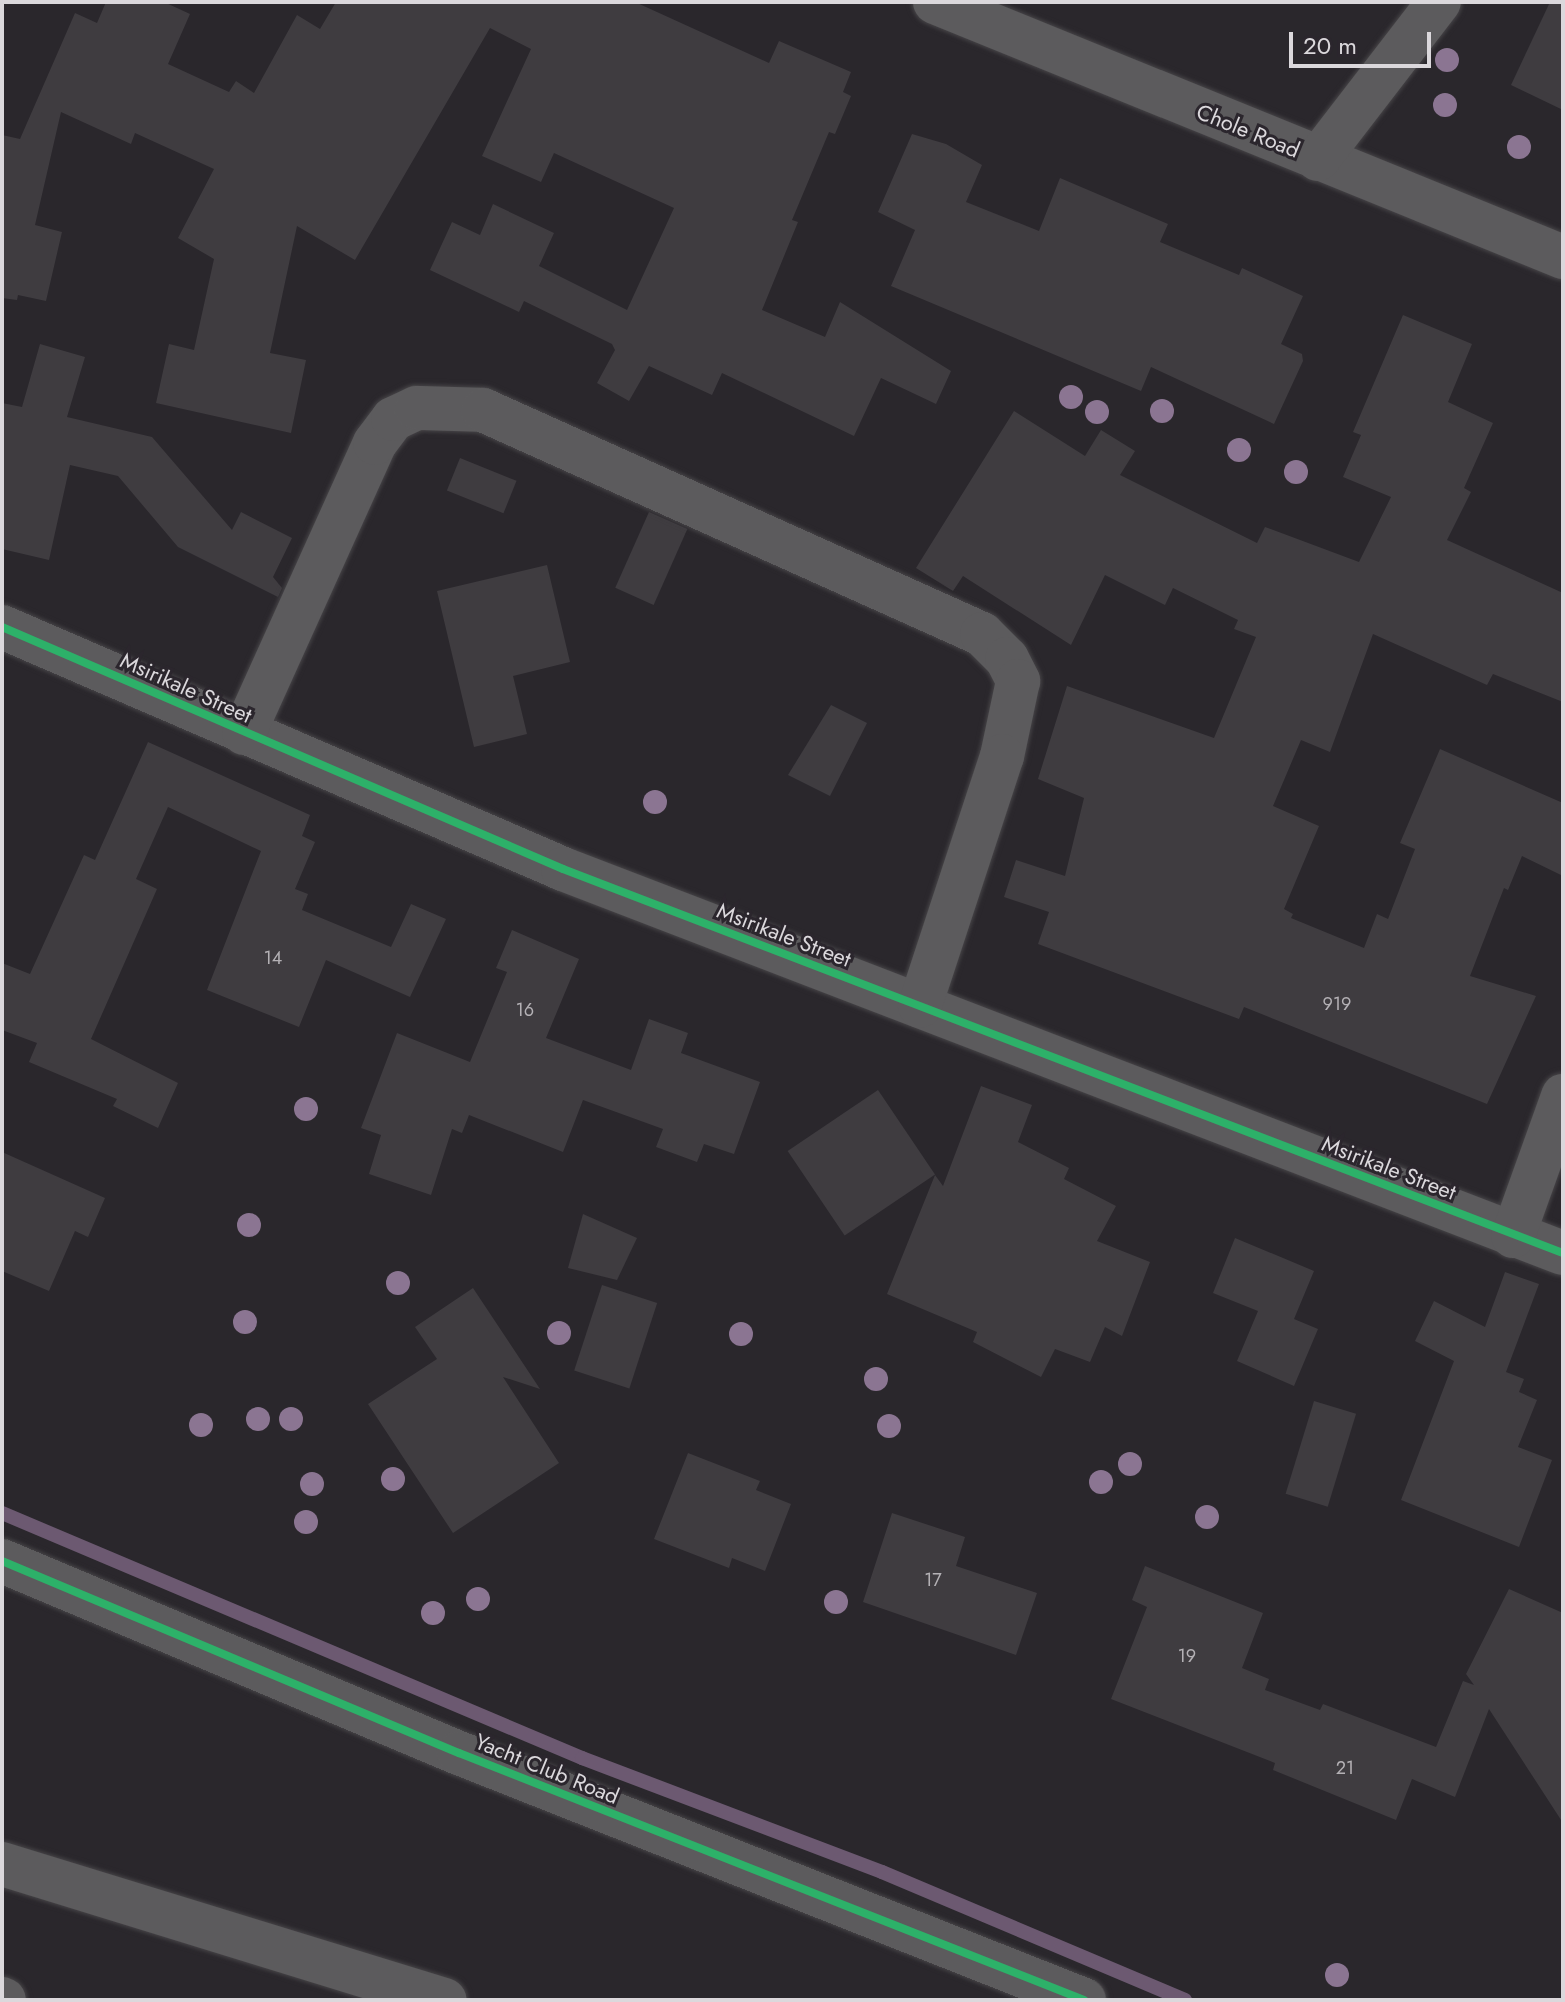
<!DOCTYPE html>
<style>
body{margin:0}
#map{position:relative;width:1565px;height:2002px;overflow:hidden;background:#2a272c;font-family:Jost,sans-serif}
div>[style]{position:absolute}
.stream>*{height:14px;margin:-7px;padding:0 7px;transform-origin:7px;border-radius:7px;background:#6c5971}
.building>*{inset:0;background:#3f3c40;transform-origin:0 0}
.roads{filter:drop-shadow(0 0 2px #464447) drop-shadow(0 0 2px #464447)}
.minor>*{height:44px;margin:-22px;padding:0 22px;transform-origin:22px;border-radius:22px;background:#5c5b5d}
.cycleway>*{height:8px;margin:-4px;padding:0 4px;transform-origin:4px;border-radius:4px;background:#2db169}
.trees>*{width:24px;height:24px;margin:-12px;border-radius:50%;background:#8b7592}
span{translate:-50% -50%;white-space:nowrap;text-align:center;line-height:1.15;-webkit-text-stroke:6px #2b262d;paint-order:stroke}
.number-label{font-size:18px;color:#b4b1b5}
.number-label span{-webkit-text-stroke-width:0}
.street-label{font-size:22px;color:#dbd8dc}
.frame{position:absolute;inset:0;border:4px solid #dbd8dc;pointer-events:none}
.scale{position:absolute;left:1289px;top:32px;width:142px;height:36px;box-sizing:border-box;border:4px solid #dbd8dc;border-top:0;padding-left:10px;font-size:24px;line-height:28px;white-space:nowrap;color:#dbd8dc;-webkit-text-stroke:6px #2b262d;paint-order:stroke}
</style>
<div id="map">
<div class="stream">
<div style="left:2px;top:1513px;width:630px;rotate:22.9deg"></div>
<div style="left:582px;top:1758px;width:321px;rotate:20.8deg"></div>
<div style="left:882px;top:1872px;width:329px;rotate:22.9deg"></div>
</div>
<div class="building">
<div style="clip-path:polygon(106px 2px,164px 2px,190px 14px,168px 64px,229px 92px,236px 81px,254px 93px,297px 15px,320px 29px,336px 2px,635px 2px,769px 63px,779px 41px,851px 72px,843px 92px,851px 96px,835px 134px,829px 132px,792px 220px,798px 222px,762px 310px,825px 337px,840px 302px,951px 371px,936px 404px,881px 378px,854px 436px,722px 373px,712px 395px,649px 366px,629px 401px,597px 383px,615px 350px,612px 344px,524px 301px,519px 312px,430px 270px,452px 222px,480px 235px,493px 204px,554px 233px,539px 266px,627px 310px,674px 208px,554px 153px,541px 182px,482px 156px,531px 49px,490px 28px,355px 260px,297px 226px,270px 353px,306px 360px,291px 433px,156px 403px,169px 344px,194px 350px,214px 259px,178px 238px,214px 169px,135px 133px,131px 144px,61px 112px,35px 225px,62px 232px,46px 301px,18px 295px,17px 300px,2px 298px,2px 135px,20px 139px,75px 13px,97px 23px)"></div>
<div style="clip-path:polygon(1550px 2px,1563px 2px,1563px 110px,1511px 85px)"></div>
<div style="clip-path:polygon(912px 134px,946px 144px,982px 165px,966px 202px,1039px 231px,1060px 178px,1168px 224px,1160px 242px,1239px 275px,1242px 268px,1303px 296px,1281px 344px,1302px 354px,1303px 361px,1274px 424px,1151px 367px,1141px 391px,891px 286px,915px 230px,878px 212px)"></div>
<div style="clip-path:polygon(1403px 315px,1472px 344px,1448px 402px,1493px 423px,1464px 488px,1471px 492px,1447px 540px,1563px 593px,1563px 702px,1493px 674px,1487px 685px,1373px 634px,1330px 752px,1301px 740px,1273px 806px,1319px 826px,1284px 909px,1293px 914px,1291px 918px,1364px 948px,1377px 914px,1388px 919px,1415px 849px,1400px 843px,1440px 749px,1563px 803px,1563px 876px,1522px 856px,1508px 890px,1504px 888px,1470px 976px,1536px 996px,1487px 1104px,1244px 1007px,1239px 1019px,1038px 944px,1049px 912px,1004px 897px,1016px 860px,1065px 876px,1084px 798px,1038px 779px,1067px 686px,1214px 738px,1256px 637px,1234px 629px,1238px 620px,1173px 588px,1165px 605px,1105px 575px,1071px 645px,963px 576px,953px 591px,916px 568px,1014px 411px,1085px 456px,1101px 430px,1135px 451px,1120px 475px,1257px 543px,1265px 527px,1359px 562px,1391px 497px,1343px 477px,1361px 435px,1353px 432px)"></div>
<div style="clip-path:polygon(40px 344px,85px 357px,67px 417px,152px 437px,232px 530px,241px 512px,292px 538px,273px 577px,282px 588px,278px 597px,178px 547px,118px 476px,70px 465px,49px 560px,2px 549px,2px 403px,22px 407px)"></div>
<div style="left:460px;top:458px;width:61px;height:35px;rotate:22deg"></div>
<div style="left:649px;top:512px;width:42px;height:83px;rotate:24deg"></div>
<div style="clip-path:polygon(547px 565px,570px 662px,513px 676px,527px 734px,474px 747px,437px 591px)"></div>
<div style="clip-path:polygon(831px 705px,867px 723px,830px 796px,788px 775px)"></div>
<div style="clip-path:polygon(148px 742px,310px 815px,302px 836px,315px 842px,295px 889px,308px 894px,302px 910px,391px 947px,411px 904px,446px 919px,410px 997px,326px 960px,299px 1027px,207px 990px,261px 851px,168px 807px,136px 879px,157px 889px,91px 1039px,178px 1083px,158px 1128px,113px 1106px,117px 1099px,29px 1062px,37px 1043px,2px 1030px,2px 963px,30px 974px,84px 855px,95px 860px)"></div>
<div style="clip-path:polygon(512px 930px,579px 959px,546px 1038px,631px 1070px,649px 1019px,688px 1033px,681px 1053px,760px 1082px,734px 1154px,704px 1144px,697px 1162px,656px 1147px,663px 1129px,583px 1100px,563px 1152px,469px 1115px,462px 1133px,452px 1129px,431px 1195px,369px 1174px,381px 1135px,361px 1128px,397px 1033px,470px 1062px,507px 972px,496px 968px)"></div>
<div style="clip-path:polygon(981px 1086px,1032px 1105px,1018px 1142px,1069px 1168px,1064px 1179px,1116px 1206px,1097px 1241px,1150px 1262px,1122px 1336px,1105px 1327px,1090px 1362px,1055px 1349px,1041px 1377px,973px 1342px,977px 1332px,887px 1294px,935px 1175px,943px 1186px)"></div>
<div style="left:878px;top:1090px;width:102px;height:109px;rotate:56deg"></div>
<div style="clip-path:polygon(2px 1152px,105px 1198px,88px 1237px,75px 1231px,49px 1291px,2px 1271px)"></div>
<div style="clip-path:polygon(583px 1214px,637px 1238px,617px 1280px,568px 1268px)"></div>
<div style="clip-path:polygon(1235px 1238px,1314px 1271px,1294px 1319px,1318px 1329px,1294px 1386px,1237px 1361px,1258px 1311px,1213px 1293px)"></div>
<div style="clip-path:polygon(1505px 1272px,1539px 1284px,1506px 1372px,1524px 1379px,1519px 1392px,1537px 1400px,1518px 1447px,1552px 1460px,1519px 1547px,1401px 1500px,1454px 1361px,1415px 1341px,1434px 1301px,1485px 1327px)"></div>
<div style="left:602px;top:1285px;width:58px;height:90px;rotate:18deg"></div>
<div style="clip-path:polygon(473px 1288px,540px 1389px,503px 1377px,559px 1463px,453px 1533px,368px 1404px,437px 1359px,415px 1327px)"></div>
<div style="left:1314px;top:1401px;width:44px;height:97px;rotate:17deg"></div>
<div style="clip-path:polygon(688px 1453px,760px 1481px,756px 1490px,791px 1504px,765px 1571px,732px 1558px,729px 1568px,654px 1539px)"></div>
<div style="clip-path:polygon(892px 1513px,965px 1537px,956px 1566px,1037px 1593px,1016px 1655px,863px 1602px)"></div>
<div style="clip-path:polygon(1145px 1566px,1263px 1613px,1242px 1668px,1269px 1679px,1265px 1690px,1320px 1710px,1323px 1704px,1436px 1747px,1463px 1681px,1474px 1685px,1466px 1674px,1509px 1589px,1563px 1613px,1563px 1823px,1489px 1709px,1455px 1797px,1412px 1779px,1396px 1820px,1273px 1770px,1275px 1763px,1111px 1699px,1147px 1607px,1132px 1600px)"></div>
</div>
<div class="roads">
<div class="minor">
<div style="left:935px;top:2px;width:678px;rotate:22.1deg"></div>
<div style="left:1318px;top:159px;width:198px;rotate:-52.4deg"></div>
<div style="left:2px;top:627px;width:611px;rotate:23.33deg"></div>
<div style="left:563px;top:869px;width:1071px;rotate:21.01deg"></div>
<div style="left:244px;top:733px;width:318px;rotate:-65.7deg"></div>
<div style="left:375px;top:443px;width:30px;rotate:-53deg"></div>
<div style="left:393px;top:419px;width:26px;rotate:-25deg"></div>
<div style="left:417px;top:408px;width:66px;rotate:1.7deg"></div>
<div style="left:483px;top:410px;width:547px;rotate:24.18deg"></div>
<div style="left:982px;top:634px;width:35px;rotate:45deg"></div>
<div style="left:1007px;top:659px;width:25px;rotate:63deg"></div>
<div style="left:1018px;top:681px;width:77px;rotate:102deg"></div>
<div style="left:1002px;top:756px;width:263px;rotate:108.2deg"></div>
<div style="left:1513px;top:1236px;width:149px;rotate:-70.3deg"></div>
<div style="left:2px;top:1561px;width:496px;rotate:22.8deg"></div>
<div style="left:459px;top:1753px;width:672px;rotate:21.56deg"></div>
<div style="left:2px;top:1864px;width:463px;rotate:17.1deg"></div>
<div style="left:2px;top:1999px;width:2px;rotate:27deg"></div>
</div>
</div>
<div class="cycleway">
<div style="left:2px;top:627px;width:611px;rotate:23.33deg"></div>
<div style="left:563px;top:869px;width:1071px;rotate:21.01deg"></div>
<div style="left:2px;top:1561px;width:496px;rotate:22.8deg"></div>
<div style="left:459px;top:1753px;width:672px;rotate:21.56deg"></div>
</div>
<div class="trees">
<div style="left:1447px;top:60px"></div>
<div style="left:1445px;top:105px"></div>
<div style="left:1519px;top:147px"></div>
<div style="left:1071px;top:397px"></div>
<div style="left:1162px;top:411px"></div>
<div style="left:1097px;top:412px"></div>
<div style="left:1239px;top:450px"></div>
<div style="left:1296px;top:472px"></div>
<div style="left:655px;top:802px"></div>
<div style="left:306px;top:1109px"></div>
<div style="left:249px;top:1225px"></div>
<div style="left:398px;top:1283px"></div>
<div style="left:245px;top:1322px"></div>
<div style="left:559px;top:1333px"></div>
<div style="left:741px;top:1334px"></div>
<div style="left:876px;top:1379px"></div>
<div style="left:258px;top:1419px"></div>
<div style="left:291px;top:1419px"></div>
<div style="left:201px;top:1425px"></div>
<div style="left:889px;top:1426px"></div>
<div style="left:1130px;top:1464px"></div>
<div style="left:393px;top:1479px"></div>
<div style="left:1101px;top:1482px"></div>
<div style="left:312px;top:1484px"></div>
<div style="left:1207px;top:1517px"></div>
<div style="left:306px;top:1522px"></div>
<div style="left:478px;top:1599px"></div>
<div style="left:836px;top:1602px"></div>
<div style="left:433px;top:1613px"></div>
<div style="left:1337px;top:1975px"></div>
</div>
<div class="number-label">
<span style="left:273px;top:958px">14</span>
<span style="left:1337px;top:1004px">919</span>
<span style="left:525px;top:1010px">16</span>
<span style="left:933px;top:1580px">17</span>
<span style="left:1187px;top:1656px">19</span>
<span style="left:1345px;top:1768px">21</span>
</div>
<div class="street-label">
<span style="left:1248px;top:131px;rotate:22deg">Chole Road</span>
<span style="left:186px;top:688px;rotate:24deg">Msirikale Street</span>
<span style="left:784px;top:935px;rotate:21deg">Msirikale Street</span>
<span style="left:1389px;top:1168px;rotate:21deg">Msirikale Street</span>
<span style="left:547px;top:1769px;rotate:22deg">Yacht Club Road</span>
</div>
<div class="frame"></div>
<div class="scale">20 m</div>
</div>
